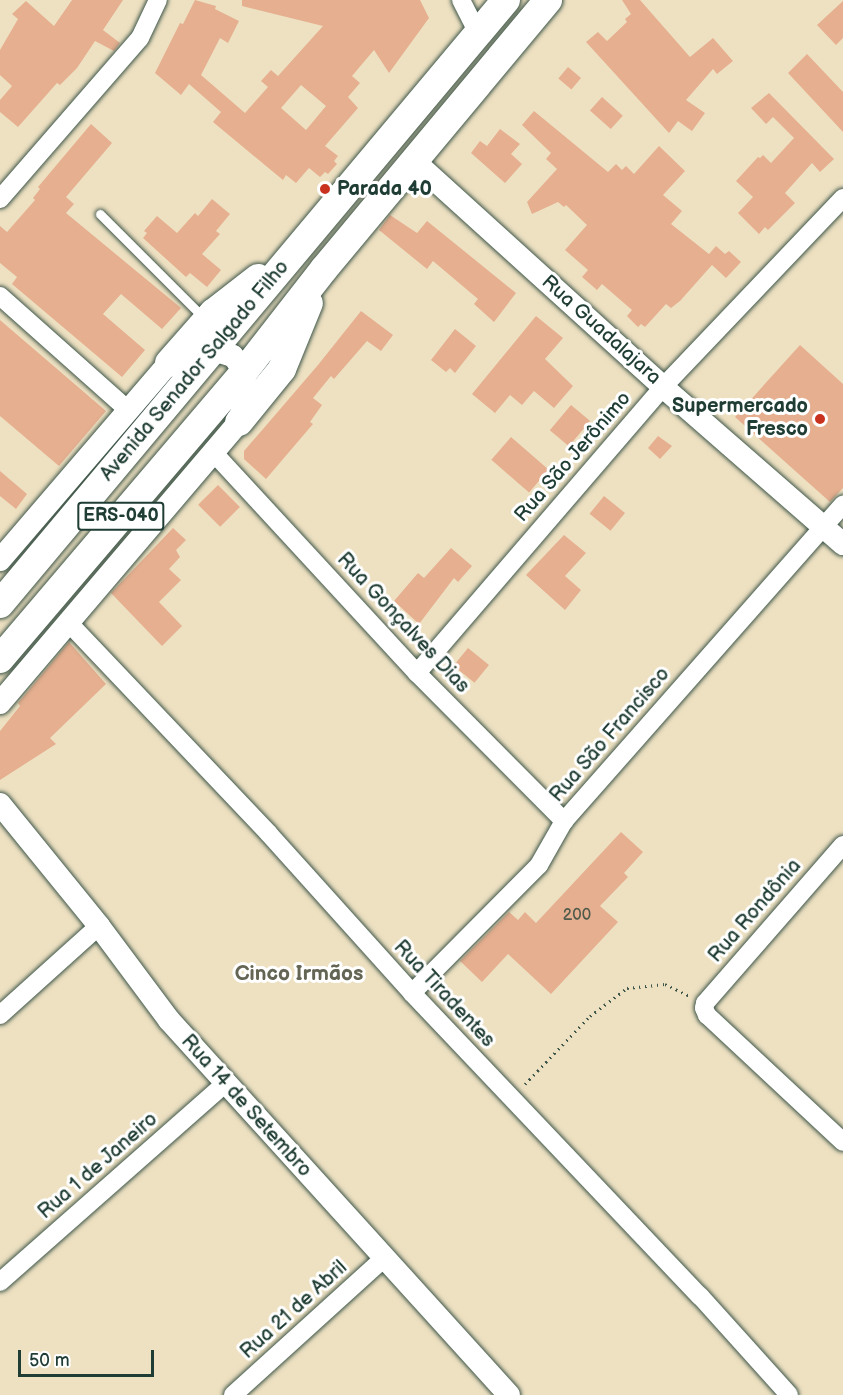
<!DOCTYPE html>
<meta charset="utf-8">
<style>
body{margin:0}
#map{position:relative;width:843px;height:1395px;overflow:hidden;background:#eee1c2;font-family:"Balsamiq Sans",sans-serif}
div>[style]{position:absolute}
.building>*{inset:0;background:#e5af90;transform-origin:0 0}
.path>*{height:3px;margin-top:-1.5px;transform-origin:0;background:repeating-linear-gradient(90deg,#3e5649 0 1.5px,transparent 0 6px)}
.roads{filter:drop-shadow(0 0 2px #3e5649) drop-shadow(0 0 2px #3e5649)}
.service>*{height:9px;margin:-4.5px;padding:0 4.5px;transform-origin:4.5px;border-radius:4.5px;background:#fff}
.minor>*{height:18px;margin:-9px;padding:0 9px;transform-origin:9px;border-radius:9px;background:#fff}
.tertiary>*{height:22px;margin:-11px;padding:0 11px;transform-origin:11px;border-radius:11px;background:#fff}
.primary>*{height:28px;margin:-14px;padding:0 14px;transform-origin:14px;border-radius:14px;background:#fff}
.dots>*{width:16px;height:16px;translate:-50% -50%;box-sizing:border-box;border:3px solid #fff;border-radius:50%}
span{translate:-50% -50%;white-space:nowrap;text-align:center;line-height:1.15;-webkit-text-stroke:6px #fff;paint-order:stroke}
.number-label{font-size:16px;color:#505a4b}
.number-label span{-webkit-text-stroke-width:0}
.shield-label span{padding:2px 4px;background:#fff;border:2px solid;border-radius:4px;-webkit-text-stroke-width:0}
.shield-label{font-size:18px;color:#1f3d34;font-weight:700}
.poi-label{font-size:20px;color:#1f3d34;font-weight:700}
.left{translate:0 -50%;text-align:left}
.right{translate:-100% -50%;text-align:right}
.street-label{font-size:20px;color:#1f3d34}
.neighbourhood-label{font-size:21px;color:#646554;font-weight:700}
.scale{position:absolute;left:18px;top:1350px;width:136px;height:27px;box-sizing:border-box;border:3px solid #1f3d34;border-top:0;padding-left:8px;font-size:18px;line-height:21px;white-space:nowrap;color:#1f3d34;-webkit-text-stroke:4px #fff;paint-order:stroke}
</style>
<div id="map">
<div class="building">
<div style="clip-path:polygon(72px 0,123px 0,103px 30px,120px 43px,114px 51px,95px 41px,77px 68px,60px 85px,57px 83px,18px 127px,0 112px,0 100px,12px 86px,0 75px,0 50px,18px 19px,12px 14px,26px 1px,54px 26px)"></div>
<div style="clip-path:polygon(evenodd,195px 0,216px 6px,215px 9px,239px 21px,228px 43px,220px 38px,201px 75px,245px 113px,268px 87px,261px 81px,271px 70px,278px 76px,323px 26px,242px 6px,242px 0,420px 0,429px 18px,389px 73px,374px 50px,352px 76px,360px 83px,348px 97px,358px 108px,325px 146px,338px 156px,334px 161px,337px 164px,328px 174px,325px 172px,320px 177px,309px 168px,296px 183px,286px 175px,283px 180px,213px 122px,221px 112px,189px 84px,181px 95px,155px 73px,180px 23px,183px 24px,195px 0,301px 85px,326px 106px,306px 130px,281px 108px,301px 85px)"></div>
<div style="clip-path:polygon(622px 0,640px 0,690px 57px,713px 38px,733px 61px,717px 74px,713px 69px,686px 100px,705px 113px,692px 131px,678px 121px,669px 133px,586px 42px,598px 32px,607px 41px,627px 22px,625px 19px,631px 14px)"></div>
<div style="clip-path:polygon(843px 1px,843px 38px,836px 45px,817px 25px)"></div>
<div style="clip-path:polygon(807px 54px,843px 92px,843px 132px,788px 73px)"></div>
<div style="left:568px;top:67px;width:17px;height:15px;rotate:40deg"></div>
<div style="clip-path:polygon(769px 93px,834px 159px,820px 172px,812px 163px,785px 193px,795px 203px,768px 230px,765px 227px,759px 234px,738px 213px,753px 197px,736px 181px,758px 157px,760px 158px,763px 155px,771px 163px,794px 138px,773px 117px,766px 124px,751px 108px)"></div>
<div style="left:602px;top:97px;width:28px;height:18px;rotate:42deg"></div>
<div style="clip-path:polygon(534px 111px,608px 172px,616px 164px,622px 170px,626px 166px,634px 174px,659px 146px,685px 171px,663px 195px,682px 211px,671px 224px,709px 254px,716px 246px,725px 254px,729px 251px,741px 262px,726px 278px,712px 265px,680px 301px,671px 308px,666px 304px,645px 327px,641px 324px,638px 327px,627px 316px,632px 310px,602px 284px,597px 290px,582px 277px,588px 270px,565px 250px,587px 225px,566px 205px,564px 207px,558px 202px,532px 214px,527px 202px,557px 169px,546px 159px,551px 153px,522px 125px)"></div>
<div style="clip-path:polygon(91px 124px,112px 143px,66px 197px,74px 204px,66px 213px,181px 308px,162px 329px,121px 294px,103px 314px,145px 350px,122px 377px,12px 284px,17px 277px,0 263px,0 226px,7px 232px,35px 200px,33px 198px,40px 189px,38px 187px)"></div>
<div style="clip-path:polygon(500px 129px,520px 144px,511px 154px,522px 164px,505px 183px,471px 153px,480px 141px,487px 146px)"></div>
<div style="clip-path:polygon(212px 199px,230px 214px,216px 231px,220px 234px,202px 254px,221px 270px,207px 287px,190px 273px,186px 277px,143px 238px,147px 233px,144px 231px,157px 216px,177px 233px,195px 213px,198px 216px)"></div>
<div style="clip-path:polygon(390px 215px,417px 233px,427px 221px,516px 293px,494px 322px,474px 304px,478px 299px,433px 261px,427px 269px,379px 230px)"></div>
<div style="clip-path:polygon(361px 311px,393px 335px,381px 351px,367px 341px,334px 379px,331px 376px,313px 398px,322px 405px,310px 422px,313px 424px,266px 479px,244px 459px,244px 451px,318px 365px)"></div>
<div style="clip-path:polygon(536px 316px,563px 338px,545px 359px,573px 386px,554px 408px,534px 391px,522px 405px,510px 395px,495px 413px,472px 394px)"></div>
<div style="clip-path:polygon(0 320px,106px 411px,59px 466px,0 416px)"></div>
<div style="clip-path:polygon(455px 329px,476px 346px,455px 373px,450px 368px,446px 372px,431px 360px)"></div>
<div style="clip-path:polygon(800px 345px,843px 384px,843px 488px,830px 502px,735px 417px)"></div>
<div style="left:571px;top:405px;width:25px;height:33px;rotate:40deg"></div>
<div style="clip-path:polygon(658px 436px,672px 446px,660px 459px,648px 448px)"></div>
<div style="left:511px;top:437px;width:50px;height:30px;rotate:41deg"></div>
<div style="clip-path:polygon(0 471px,27px 494px,16px 509px,0 496px)"></div>
<div style="left:218px;top:485px;width:31px;height:28px;rotate:45deg"></div>
<div style="left:604px;top:496px;width:27px;height:23px;rotate:39deg"></div>
<div style="clip-path:polygon(173px 528px,186px 540px,176px 550px,180px 557px,169px 569px,181px 580px,159px 602px,182px 626px,162px 646px,111px 593px)"></div>
<div style="clip-path:polygon(564px 535px,586px 553px,565px 576px,581px 590px,565px 610px,526px 575px)"></div>
<div style="clip-path:polygon(451px 548px,472px 566px,458px 582px,454px 578px,419px 624px,394px 601px,418px 573px,424px 578px)"></div>
<div style="clip-path:polygon(69px 642px,106px 684px,50px 738px,56px 744px,0 780px,0 731px,20px 706px,18px 703px)"></div>
<div style="left:468px;top:648px;width:27px;height:23px;rotate:39deg"></div>
<div style="clip-path:polygon(621px 832px,643px 852px,624px 873px,628px 877px,600px 906px,618px 922px,551px 994px,508px 954px,482px 982px,460px 961px,509px 912px,518px 920px,525px 912px,536px 923px)"></div>
</div>
<div class="path">
<div style="left:525px;top:1084px;width:94px;rotate:-46.3deg"></div>
<div style="left:590px;top:1016px;width:46px;rotate:-37.1deg"></div>
<div style="left:627px;top:988px;width:38px;rotate:-6deg"></div>
<div style="left:665px;top:984px;width:28px;rotate:26deg"></div>
</div>
<div class="roads">
<div class="service">
<div style="left:100px;top:214px;width:148px;rotate:45deg"></div>
</div>
<div class="minor">
<div style="left:461px;top:0;width:37px;rotate:63deg"></div>
<div style="left:0;top:199px;width:213px;rotate:-49deg"></div>
<div style="left:140px;top:38px;width:42px;rotate:-64.7deg"></div>
<div style="left:0;top:296px;width:173px;rotate:41.7deg"></div>
<div style="left:213px;top:452px;width:301px;rotate:47.3deg"></div>
<div style="left:417px;top:673px;width:209px;rotate:45.2deg"></div>
<div style="left:68px;top:622px;width:292px;rotate:46.5deg"></div>
<div style="left:269px;top:834px;width:214px;rotate:48deg"></div>
<div style="left:412px;top:993px;width:418px;rotate:46.5deg"></div>
<div style="left:700px;top:1296px;width:133px;rotate:48deg"></div>
<div style="left:417px;top:673px;width:377px;rotate:-49.3deg"></div>
<div style="left:663px;top:387px;width:261px;rotate:-46.4deg"></div>
<div style="left:843px;top:845px;width:210px;rotate:131.1deg"></div>
<div style="left:705px;top:1003px;width:5px;rotate:101deg"></div>
<div style="left:704px;top:1008px;width:8px;rotate:67deg"></div>
<div style="left:707px;top:1015px;width:186px;rotate:43deg"></div>
<div style="left:412px;top:993px;width:180px;rotate:-45.2deg"></div>
<div style="left:539px;top:865px;width:51px;rotate:-60.4deg"></div>
<div style="left:564px;top:821px;width:422px;rotate:-48.6deg"></div>
<div style="left:0;top:1015px;width:133px;rotate:-42deg"></div>
<div style="left:0;top:1282px;width:301px;rotate:-41.4deg"></div>
<div style="left:233px;top:1395px;width:204px;rotate:-42.2deg"></div>
</div>
<div class="tertiary">
<div style="left:414px;top:161px;width:336px;rotate:42.2deg"></div>
<div style="left:663px;top:387px;width:239px;rotate:41.1deg"></div>
<div style="left:0;top:560px;width:260px;rotate:-49.4deg"></div>
<div style="left:169px;top:363px;width:23px;rotate:-34deg"></div>
<div style="left:188px;top:350px;width:15px;rotate:-11deg"></div>
<div style="left:203px;top:347px;width:31px;rotate:17deg"></div>
<div style="left:233px;top:356px;width:10px;rotate:53deg"></div>
<div style="left:239px;top:364px;width:25px;rotate:72deg"></div>
<div style="left:247px;top:388px;width:35px;rotate:103deg"></div>
<div style="left:239px;top:422px;width:369px;rotate:130.4deg"></div>
<div style="left:0;top:804px;width:157px;rotate:50.9deg"></div>
<div style="left:99px;top:926px;width:117px;rotate:53.3deg"></div>
<div style="left:169px;top:1020px;width:506px;rotate:47.8deg"></div>
</div>
<div class="primary">
<div style="left:169px;top:363px;width:67px;rotate:-48.7deg"></div>
<div style="left:213px;top:313px;width:57px;rotate:-37.9deg"></div>
<div style="left:239px;top:422px;width:68px;rotate:-50.9deg"></div>
<div style="left:282px;top:369px;width:71px;rotate:-67.8deg"></div>
<div style="left:0;top:604px;width:788px;rotate:-50.05deg"></div>
<div style="left:0;top:659px;width:375px;rotate:-49.6deg"></div>
<div style="left:243px;top:373px;width:132px;rotate:-52.1deg"></div>
<div style="left:324px;top:269px;width:350px;rotate:-50.2deg"></div>
</div>
</div>
<div class="dots">
<div style="left:325px;top:189px;background:#c8321e"></div>
<div style="left:820px;top:419px;background:#c8321e"></div>
</div>
<div class="number-label">
<span style="left:577px;top:916px">200</span>
</div>
<div class="shield-label">
<span style="left:121px;top:516px">ERS-040</span>
</div>
<div class="poi-label">
<span class="left" style="left:337px;top:189px">Parada 40</span>
<span class="right" style="left:808px;top:418px">Supermercado<br>Fresco</span>
</div>
<div class="street-label">
<span style="left:601px;top:330px;rotate:42deg">Rua Guadalajara</span>
<span style="left:195px;top:371px;rotate:-50deg">Avenida Senador Salgado Filho</span>
<span style="left:573px;top:457px;rotate:-49deg">Rua São Jerônimo</span>
<span style="left:403px;top:623px;rotate:47deg">Rua Gonçalves Dias</span>
<span style="left:610px;top:735px;rotate:-49deg">Rua São Francisco</span>
<span style="left:755px;top:911px;rotate:-49deg">Rua Rondônia</span>
<span style="left:444px;top:994px;rotate:47deg">Rua Tiradentes</span>
<span style="left:246px;top:1106px;rotate:48deg">Rua 14 de Setembro</span>
<span style="left:98px;top:1166px;rotate:-41deg">Rua 1 de Janeiro</span>
<span style="left:294px;top:1310px;rotate:-42deg">Rua 21 de Abril</span>
</div>
<div class="neighbourhood-label">
<span style="left:299px;top:974px">Cinco Irmãos</span>
</div>
<div class="scale">50 m</div>
</div>
